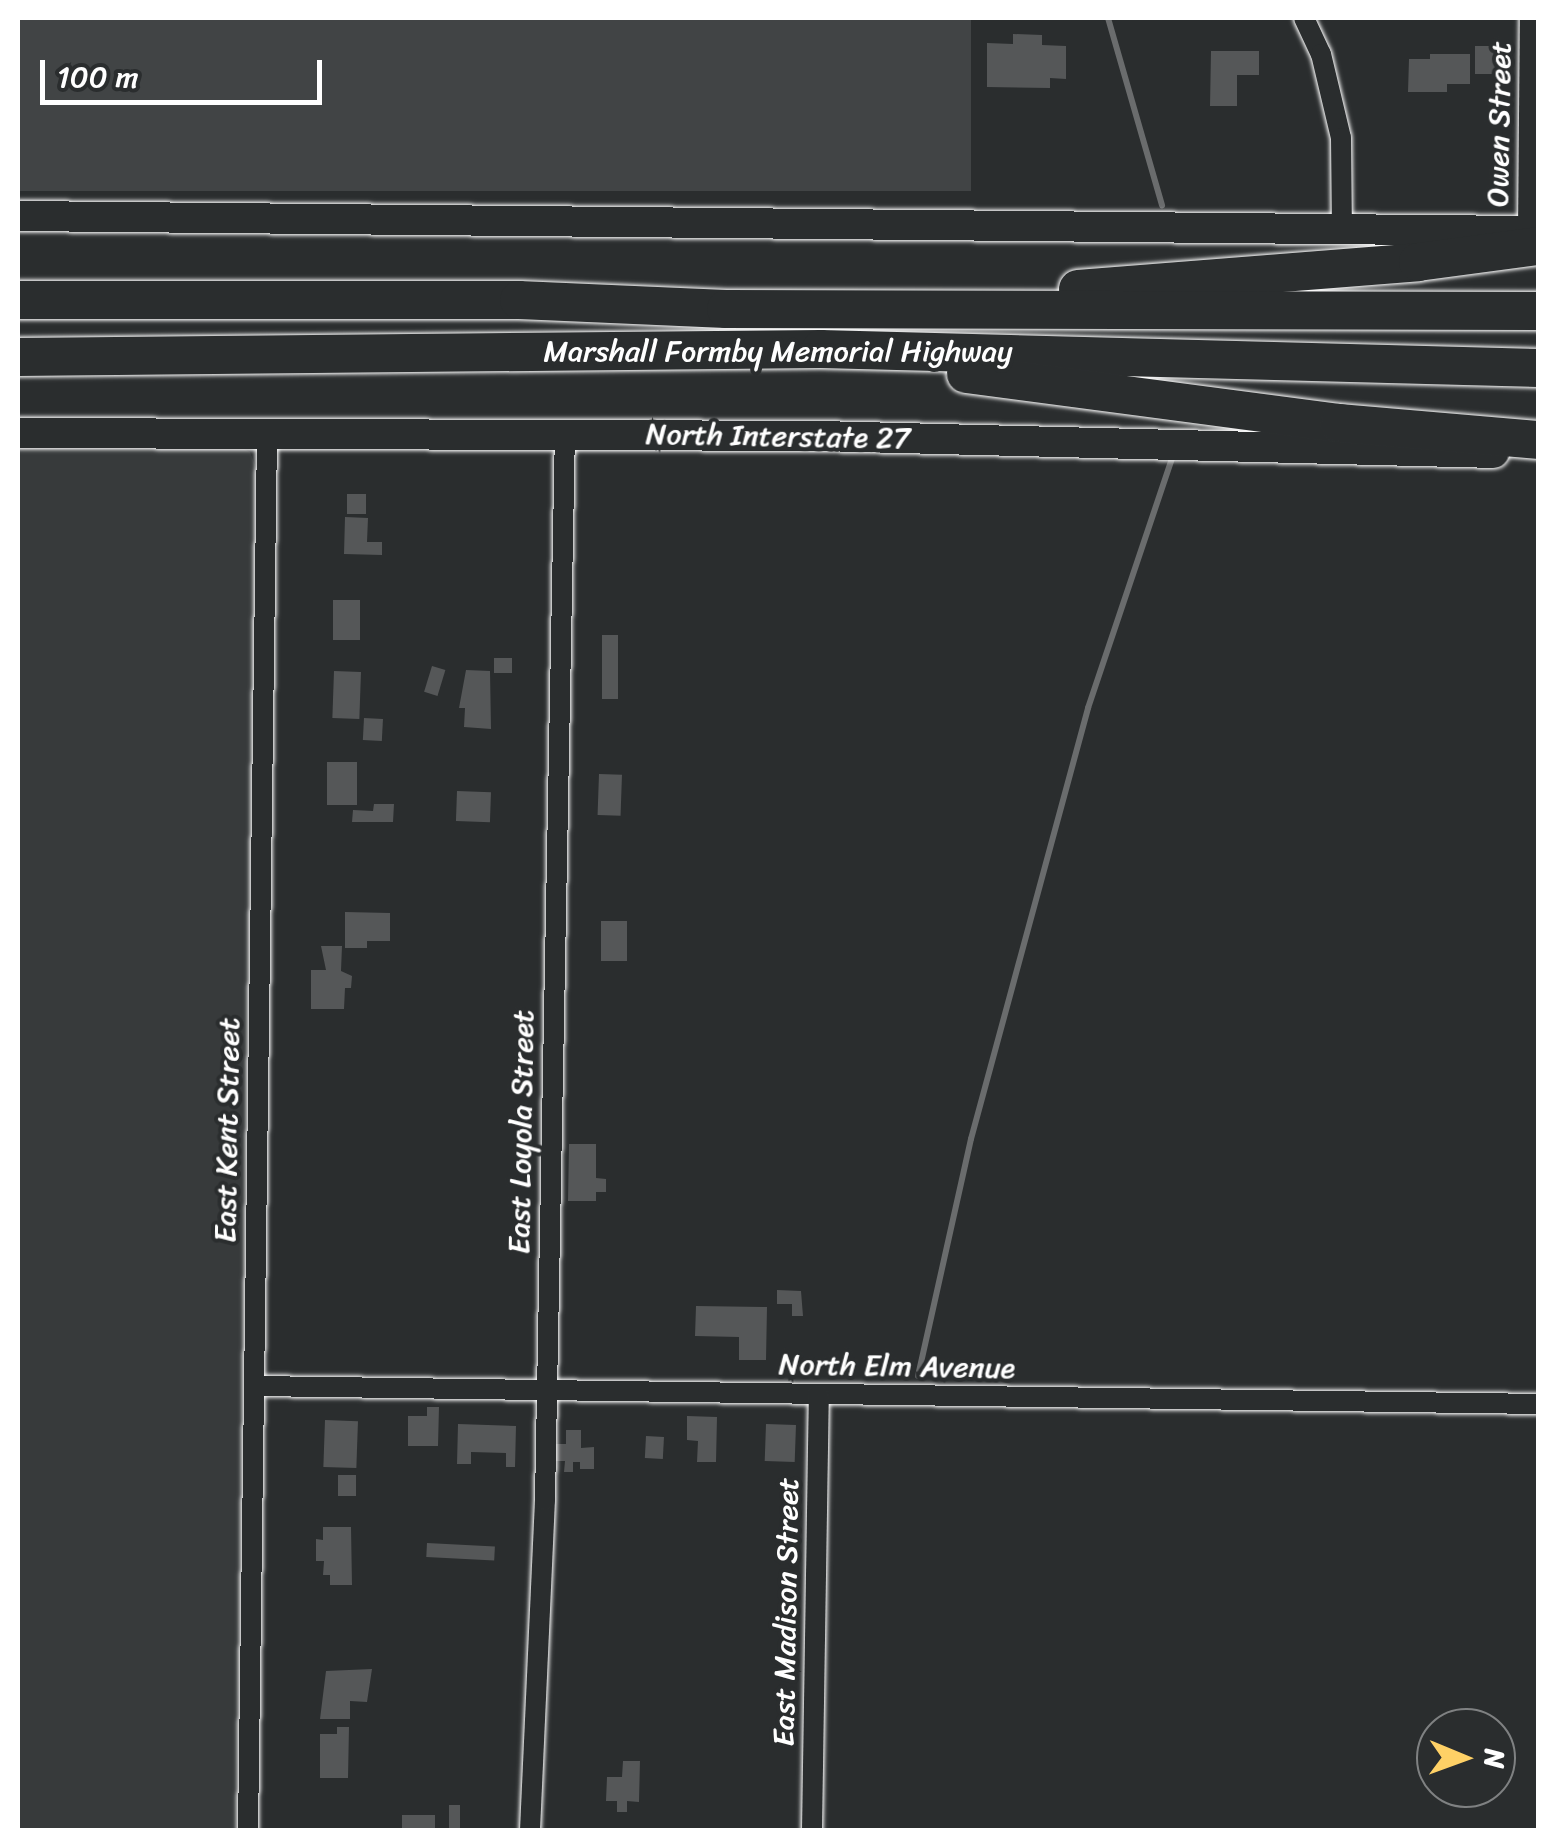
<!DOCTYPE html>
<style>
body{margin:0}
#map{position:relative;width:1556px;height:1848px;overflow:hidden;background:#2a2d2e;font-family:Sriracha,sans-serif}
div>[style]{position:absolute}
.built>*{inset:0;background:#373a3b}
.green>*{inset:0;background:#414445;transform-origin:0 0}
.stream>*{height:6px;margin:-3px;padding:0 3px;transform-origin:3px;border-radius:3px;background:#6a6c6d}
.building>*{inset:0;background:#555758;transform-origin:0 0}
.roads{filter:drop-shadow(0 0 2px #fff) drop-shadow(0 0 2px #fff)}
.minor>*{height:20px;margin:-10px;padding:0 10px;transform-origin:10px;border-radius:10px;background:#2a2d2e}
.secondary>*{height:30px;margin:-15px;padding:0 15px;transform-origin:15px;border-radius:15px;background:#2a2d2e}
.motorway>*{height:38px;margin:-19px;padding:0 19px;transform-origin:19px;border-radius:19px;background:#2a2d2e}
span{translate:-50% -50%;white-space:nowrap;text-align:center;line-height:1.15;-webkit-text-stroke:8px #2a2d2e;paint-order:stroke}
.street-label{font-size:30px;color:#fff}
.frame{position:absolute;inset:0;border:20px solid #fff;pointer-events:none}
.north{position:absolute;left:1416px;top:1708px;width:100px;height:100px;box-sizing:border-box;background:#2a2d2e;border:2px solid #7f8182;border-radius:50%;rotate:91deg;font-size:28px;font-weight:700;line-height:40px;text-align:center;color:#fff}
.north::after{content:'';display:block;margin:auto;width:35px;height:45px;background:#ffd166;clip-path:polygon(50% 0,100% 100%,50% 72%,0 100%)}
.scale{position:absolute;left:40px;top:60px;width:282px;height:45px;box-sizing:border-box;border:5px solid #fff;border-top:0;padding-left:12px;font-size:30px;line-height:35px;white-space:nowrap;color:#fff;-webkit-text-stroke:8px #2a2d2e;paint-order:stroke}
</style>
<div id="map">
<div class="built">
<div style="clip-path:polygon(238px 446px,250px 452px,256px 468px,236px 1830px,18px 1830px,18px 448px)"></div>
</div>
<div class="green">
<div style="left:18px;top:18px;width:953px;height:173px"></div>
</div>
<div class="stream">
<div style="left:1108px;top:18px;width:195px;rotate:73.9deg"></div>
<div style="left:918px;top:1376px;width:243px;rotate:-77.4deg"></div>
<div style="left:971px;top:1139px;width:447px;rotate:-74.8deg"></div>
<div style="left:1088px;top:708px;width:263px;rotate:-71.4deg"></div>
</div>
<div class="building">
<div style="clip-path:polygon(1013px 34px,1042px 35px,1042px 45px,1066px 46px,1066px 79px,1050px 78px,1050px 88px,987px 87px,987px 43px,1013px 44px)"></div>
<div style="left:1475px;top:46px;width:23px;height:28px"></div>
<div style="clip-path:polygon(1211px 51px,1259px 51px,1259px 75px,1237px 75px,1237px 106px,1210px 106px)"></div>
<div style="clip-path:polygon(1430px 54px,1470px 54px,1470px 84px,1447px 84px,1447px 92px,1408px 92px,1409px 59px,1430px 59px)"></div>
<div style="left:347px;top:494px;width:19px;height:20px"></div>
<div style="clip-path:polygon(345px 517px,368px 518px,367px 542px,382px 542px,382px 555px,344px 554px)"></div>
<div style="left:333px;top:600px;width:27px;height:40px"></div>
<div style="left:602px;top:635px;width:16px;height:64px"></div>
<div style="left:494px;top:658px;width:18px;height:15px"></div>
<div style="left:432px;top:666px;width:14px;height:27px;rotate:17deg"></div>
<div style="clip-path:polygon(466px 670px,490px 671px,491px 729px,464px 727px,465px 708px,459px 708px)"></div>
<div style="left:334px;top:671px;width:27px;height:47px;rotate:2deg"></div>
<div style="left:364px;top:718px;width:19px;height:22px;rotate:3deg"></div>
<div style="left:327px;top:762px;width:30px;height:43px"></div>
<div style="left:599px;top:774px;width:23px;height:41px;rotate:2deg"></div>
<div style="left:457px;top:791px;width:34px;height:30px;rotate:2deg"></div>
<div style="clip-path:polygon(374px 804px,394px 804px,393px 822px,352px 822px,353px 810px,373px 811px)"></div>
<div style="clip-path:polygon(345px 912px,390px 913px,390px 941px,367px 941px,367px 948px,345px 948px)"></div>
<div style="left:601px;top:921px;width:26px;height:40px"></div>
<div style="clip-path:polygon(321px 946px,342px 946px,341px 971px,352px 976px,351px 988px,345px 988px,344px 1009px,311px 1009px,311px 970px,326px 970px)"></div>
<div style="clip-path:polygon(569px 1144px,596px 1144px,596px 1178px,606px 1179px,606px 1192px,596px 1192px,596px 1201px,568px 1201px)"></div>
<div style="clip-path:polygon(777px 1290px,801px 1291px,803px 1316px,792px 1316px,792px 1304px,777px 1304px)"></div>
<div style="clip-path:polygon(696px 1306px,767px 1307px,766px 1360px,739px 1360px,739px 1337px,695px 1336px)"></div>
<div style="clip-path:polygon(427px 1407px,439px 1407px,438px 1446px,408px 1446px,408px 1416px,427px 1416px)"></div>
<div style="clip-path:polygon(687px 1416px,717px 1417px,716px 1462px,697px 1462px,698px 1441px,687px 1440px)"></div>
<div style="left:325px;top:1420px;width:33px;height:47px;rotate:2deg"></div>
<div style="clip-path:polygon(458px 1424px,516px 1426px,515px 1467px,506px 1467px,506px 1453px,471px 1452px,471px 1464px,457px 1464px)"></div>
<div style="left:766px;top:1424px;width:30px;height:37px;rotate:2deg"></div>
<div style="clip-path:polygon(566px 1430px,581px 1430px,581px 1448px,594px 1447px,594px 1469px,580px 1469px,580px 1462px,573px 1462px,573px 1472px,564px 1472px,565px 1461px,555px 1461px,554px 1444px,566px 1444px)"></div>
<div style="left:646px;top:1436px;width:18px;height:22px;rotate:3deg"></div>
<div style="left:338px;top:1475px;width:18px;height:21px"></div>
<div style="clip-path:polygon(323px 1527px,351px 1527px,352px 1585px,330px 1585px,330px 1575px,323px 1575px,324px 1561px,316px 1561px,316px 1539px,323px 1540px)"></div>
<div style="left:427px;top:1543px;width:68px;height:14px;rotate:3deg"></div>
<div style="clip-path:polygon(372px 1669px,367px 1702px,350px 1701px,350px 1719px,320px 1719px,326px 1671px)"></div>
<div style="clip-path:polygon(337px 1727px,349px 1727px,348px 1778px,320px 1778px,320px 1734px,337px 1734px)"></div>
<div style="clip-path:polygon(623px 1761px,640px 1761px,639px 1802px,627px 1801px,627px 1812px,617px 1812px,617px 1801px,606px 1801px,607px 1777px,622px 1777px)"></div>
<div style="left:449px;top:1805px;width:11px;height:25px"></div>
<div style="left:435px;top:1815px;width:15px;height:33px;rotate:90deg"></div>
</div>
<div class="roads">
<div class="minor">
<div style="left:1304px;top:18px;width:40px;rotate:65deg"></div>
<div style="left:1321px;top:54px;width:86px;rotate:76.6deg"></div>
<div style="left:1341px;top:138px;width:92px;rotate:89.4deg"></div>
<div style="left:1528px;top:231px;width:213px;rotate:-89.5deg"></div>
<div style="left:254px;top:1386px;width:1284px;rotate:0.8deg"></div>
<div style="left:248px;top:1830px;width:1399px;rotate:-89.22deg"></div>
<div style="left:530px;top:1830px;width:330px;rotate:-87.4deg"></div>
<div style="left:545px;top:1500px;width:1067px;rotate:-88.93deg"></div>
<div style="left:812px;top:1830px;width:435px;rotate:-89.1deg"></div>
</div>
<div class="secondary">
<div style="left:18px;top:216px;width:1520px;rotate:0.57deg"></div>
<div style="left:18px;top:433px;width:802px;rotate:0.21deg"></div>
<div style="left:820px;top:436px;width:674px;rotate:1.44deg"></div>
</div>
<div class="motorway">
<div style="left:1078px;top:289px;width:341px;rotate:-4.5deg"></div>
<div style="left:1418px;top:262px;width:121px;rotate:-7.6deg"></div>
<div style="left:18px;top:300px;width:501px"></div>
<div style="left:519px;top:300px;width:207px;rotate:2.5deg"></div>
<div style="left:726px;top:309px;width:812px;rotate:0.14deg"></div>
<div style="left:18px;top:357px;width:803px;rotate:-0.57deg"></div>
<div style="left:821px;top:349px;width:717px;rotate:1.52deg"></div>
<div style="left:966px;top:374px;width:377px;rotate:7.5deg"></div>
<div style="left:1340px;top:423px;width:199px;rotate:4.9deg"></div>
</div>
</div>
<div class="street-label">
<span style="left:1499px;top:124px;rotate:-89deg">Owen Street</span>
<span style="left:778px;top:351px">Marshall Formby Memorial Highway</span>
<span style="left:778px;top:436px;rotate:1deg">North Interstate 27</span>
<span style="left:227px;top:1130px;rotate:-89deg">East Kent Street</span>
<span style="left:521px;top:1132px;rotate:-89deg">East Loyola Street</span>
<span style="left:897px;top:1366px;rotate:1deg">North Elm Avenue</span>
<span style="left:786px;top:1612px;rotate:-89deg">East Madison Street</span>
</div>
<div class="frame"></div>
<div class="north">N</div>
<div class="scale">100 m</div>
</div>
